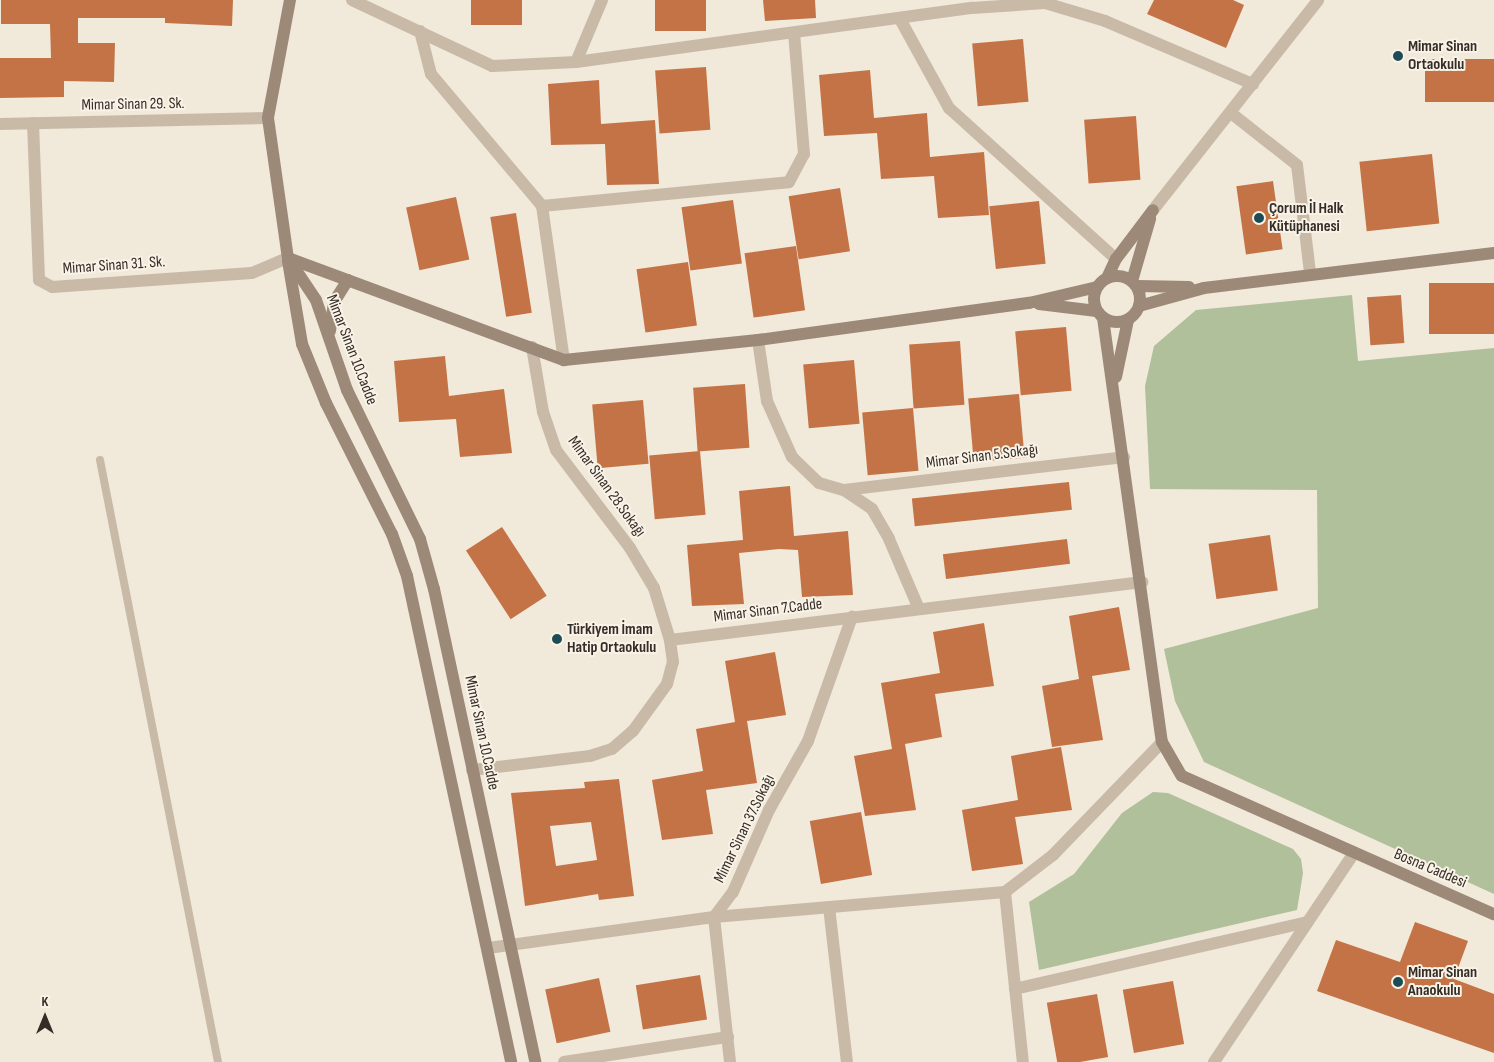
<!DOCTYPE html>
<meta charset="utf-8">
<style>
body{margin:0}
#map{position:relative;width:1494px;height:1062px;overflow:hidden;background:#f1e9da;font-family:"Sofia Sans Condensed",sans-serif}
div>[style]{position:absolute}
.green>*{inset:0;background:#afc09b}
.building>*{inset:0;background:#c47346;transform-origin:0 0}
.lane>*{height:8px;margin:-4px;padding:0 4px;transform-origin:4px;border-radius:4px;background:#c9baa7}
.street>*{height:12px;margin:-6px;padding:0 6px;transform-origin:6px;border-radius:6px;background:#c9baa7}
.secondary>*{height:12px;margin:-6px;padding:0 6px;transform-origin:6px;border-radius:6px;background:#9c8978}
.secondary>.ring{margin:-6px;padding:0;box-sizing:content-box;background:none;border:12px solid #9c8978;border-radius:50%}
.dots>*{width:14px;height:14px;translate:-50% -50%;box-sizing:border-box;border:2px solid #f9f3e7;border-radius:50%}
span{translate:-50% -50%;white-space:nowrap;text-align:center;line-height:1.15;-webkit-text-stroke:4px #f9f3e7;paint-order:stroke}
.poi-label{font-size:16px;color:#352d27;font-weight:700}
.left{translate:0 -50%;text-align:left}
.street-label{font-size:16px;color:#352d27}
.north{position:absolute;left:20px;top:992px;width:50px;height:50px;-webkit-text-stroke:4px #f9f3e7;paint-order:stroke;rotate:0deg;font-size:14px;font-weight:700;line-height:20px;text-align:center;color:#352d27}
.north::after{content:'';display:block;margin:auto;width:18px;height:22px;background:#352d27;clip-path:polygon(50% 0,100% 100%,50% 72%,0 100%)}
</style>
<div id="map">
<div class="green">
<div style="clip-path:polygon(1352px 295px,1358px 361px,1494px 348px,1494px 894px,1204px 762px,1175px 701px,1164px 649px,1318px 608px,1317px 490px,1150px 489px,1145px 386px,1154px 346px,1196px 310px)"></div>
<div style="clip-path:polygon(1153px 792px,1168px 793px,1293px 849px,1301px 859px,1303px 873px,1297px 910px,1039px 970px,1029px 902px,1074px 874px,1122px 813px)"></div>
</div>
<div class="building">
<div style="clip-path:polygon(1px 0,233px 0,232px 26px,165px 23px,165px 18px,78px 18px,78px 43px,115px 43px,114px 82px,64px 81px,64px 97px,0 98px,0 58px,51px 58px,50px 24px,1px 24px)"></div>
<div style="left:471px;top:0;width:51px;height:25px"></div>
<div style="left:655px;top:0;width:51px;height:31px"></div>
<div style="clip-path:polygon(763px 0,815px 0,816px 18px,765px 21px)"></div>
<div style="clip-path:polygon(1154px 0,1233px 0,1244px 5px,1226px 48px,1147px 14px)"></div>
<div style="left:1023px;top:39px;width:63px;height:51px;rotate:85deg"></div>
<div style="left:1494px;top:59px;width:43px;height:69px;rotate:90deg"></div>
<div style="left:706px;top:67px;width:63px;height:51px;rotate:86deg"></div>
<div style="clip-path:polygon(870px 70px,874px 118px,927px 113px,930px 157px,984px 152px,989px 215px,938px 218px,934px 176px,881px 179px,877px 133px,824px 136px,819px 75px)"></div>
<div style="clip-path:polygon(599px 80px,601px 124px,655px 120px,659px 184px,607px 185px,605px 144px,551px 145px,548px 84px)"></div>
<div style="left:1136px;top:116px;width:64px;height:52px;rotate:86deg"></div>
<div style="left:1432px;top:154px;width:70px;height:73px;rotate:84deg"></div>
<div style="left:1273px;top:181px;width:69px;height:37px;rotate:82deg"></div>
<div style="left:840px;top:188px;width:64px;height:52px;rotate:81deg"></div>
<div style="left:456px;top:197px;width:64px;height:51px;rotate:78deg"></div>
<div style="left:733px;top:200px;width:64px;height:52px;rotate:82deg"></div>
<div style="left:1039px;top:201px;width:63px;height:50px;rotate:84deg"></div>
<div style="left:516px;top:213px;width:101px;height:26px;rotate:81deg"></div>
<div style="left:796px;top:246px;width:65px;height:52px;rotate:82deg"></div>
<div style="left:688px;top:262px;width:64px;height:52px;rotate:82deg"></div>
<div style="left:1494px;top:283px;width:51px;height:65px;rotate:90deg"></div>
<div style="left:1401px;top:295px;width:48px;height:34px;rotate:86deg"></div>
<div style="left:1066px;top:327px;width:64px;height:51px;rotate:85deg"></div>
<div style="left:960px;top:341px;width:64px;height:51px;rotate:86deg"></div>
<div style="clip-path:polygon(445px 356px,449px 396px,504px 389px,512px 453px,460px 457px,456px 419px,399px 422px,394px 361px)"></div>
<div style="left:854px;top:360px;width:64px;height:51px;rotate:85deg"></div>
<div style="left:745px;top:384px;width:64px;height:52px;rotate:86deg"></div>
<div style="left:1019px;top:394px;width:64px;height:51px;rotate:85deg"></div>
<div style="left:643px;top:400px;width:64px;height:51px;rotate:85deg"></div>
<div style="left:913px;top:408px;width:63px;height:51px;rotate:85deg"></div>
<div style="left:700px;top:451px;width:64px;height:51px;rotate:85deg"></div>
<div style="left:1069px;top:482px;width:28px;height:158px;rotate:84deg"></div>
<div style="clip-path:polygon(790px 486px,794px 536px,848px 531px,853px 595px,802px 597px,798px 550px,779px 549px,739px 553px,744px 604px,692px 606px,687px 545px,743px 540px,739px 491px)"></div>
<div style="left:502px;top:527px;width:82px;height:43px;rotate:57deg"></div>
<div style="left:1270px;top:535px;width:56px;height:62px;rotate:82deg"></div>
<div style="left:1067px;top:539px;width:25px;height:125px;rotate:83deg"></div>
<div style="clip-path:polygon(1119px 607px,1130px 670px,1092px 676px,1103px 740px,1052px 747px,1042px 686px,1079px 679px,1069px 616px)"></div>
<div style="clip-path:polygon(984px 623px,994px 686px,935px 694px,942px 737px,905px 744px,916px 810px,865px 816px,854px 756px,892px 749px,881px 683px,940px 673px,933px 632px)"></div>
<div style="clip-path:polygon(775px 652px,786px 715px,747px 721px,757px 783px,706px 790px,713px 834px,662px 840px,652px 780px,703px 771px,696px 729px,735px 722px,725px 661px)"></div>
<div style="clip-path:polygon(1061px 747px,1072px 810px,1015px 817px,1023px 864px,972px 871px,962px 810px,1018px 800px,1011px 756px)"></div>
<div style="clip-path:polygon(evenodd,619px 779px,634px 896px,599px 900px,598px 894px,525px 906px,511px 793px,585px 788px,584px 782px,619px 779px,591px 822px,597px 860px,556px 866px,550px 826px,591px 822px)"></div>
<div style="left:861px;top:812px;width:64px;height:52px;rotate:80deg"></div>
<div style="clip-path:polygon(1415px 922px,1468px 941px,1454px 979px,1494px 994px,1494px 1053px,1317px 991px,1336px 940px,1400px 962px)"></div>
<div style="left:700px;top:975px;width:45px;height:65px;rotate:81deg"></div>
<div style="left:599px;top:978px;width:55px;height:55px;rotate:78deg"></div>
<div style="left:1173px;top:981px;width:64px;height:51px;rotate:80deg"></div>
<div style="left:1097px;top:994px;width:64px;height:51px;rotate:80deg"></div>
</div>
<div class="lane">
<div style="left:100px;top:460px;width:613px;rotate:78.91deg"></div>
</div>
<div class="street">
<div style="left:352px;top:0;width:155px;rotate:25.2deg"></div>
<div style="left:492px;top:66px;width:84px;rotate:-2.7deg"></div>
<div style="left:576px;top:62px;width:400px;rotate:-7.8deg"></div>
<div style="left:972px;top:8px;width:73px;rotate:-3.9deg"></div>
<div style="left:1045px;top:3px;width:63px;rotate:16.7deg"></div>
<div style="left:1105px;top:21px;width:161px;rotate:23.1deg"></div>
<div style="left:900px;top:19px;width:102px;rotate:61.2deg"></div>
<div style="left:949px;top:108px;width:225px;rotate:42.1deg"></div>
<div style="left:420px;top:31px;width:44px;rotate:75.7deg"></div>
<div style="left:431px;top:74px;width:172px;rotate:49.9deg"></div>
<div style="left:542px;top:206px;width:156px;rotate:81.9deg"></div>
<div style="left:576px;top:62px;width:67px;rotate:-67.2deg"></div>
<div style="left:1231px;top:113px;width:84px;rotate:38.2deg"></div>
<div style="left:1297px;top:165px;width:109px;rotate:83.1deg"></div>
<div style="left:33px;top:123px;width:157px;rotate:87.8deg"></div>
<div style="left:39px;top:280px;width:15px;rotate:28deg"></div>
<div style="left:52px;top:287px;width:200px;rotate:-4deg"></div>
<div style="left:252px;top:273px;width:39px;rotate:-23deg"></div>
<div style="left:0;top:124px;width:268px;rotate:-1.3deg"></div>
<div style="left:542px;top:206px;width:248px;rotate:-5.5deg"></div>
<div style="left:789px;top:182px;width:32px;rotate:-62deg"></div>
<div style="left:804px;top:154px;width:121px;rotate:-94.7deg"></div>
<div style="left:1153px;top:210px;width:267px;rotate:-51.8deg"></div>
<div style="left:758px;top:340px;width:62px;rotate:81.6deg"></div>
<div style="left:767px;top:401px;width:61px;rotate:65.9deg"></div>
<div style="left:792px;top:457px;width:37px;rotate:44deg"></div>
<div style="left:819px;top:483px;width:26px;rotate:16deg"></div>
<div style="left:844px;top:490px;width:34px;rotate:34deg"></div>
<div style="left:872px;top:509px;width:34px;rotate:60deg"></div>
<div style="left:889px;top:539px;width:76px;rotate:66.8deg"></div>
<div style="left:532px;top:347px;width:66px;rotate:80.4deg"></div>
<div style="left:543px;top:412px;width:40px;rotate:71.1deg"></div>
<div style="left:556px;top:450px;width:123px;rotate:52.9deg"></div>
<div style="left:630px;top:548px;width:47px;rotate:59deg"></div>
<div style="left:654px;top:588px;width:54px;rotate:72.9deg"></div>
<div style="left:844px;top:490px;width:282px;rotate:-6.7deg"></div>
<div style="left:472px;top:770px;width:119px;rotate:-6.8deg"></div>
<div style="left:590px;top:756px;width:23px;rotate:-18deg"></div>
<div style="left:612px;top:749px;width:28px;rotate:-41deg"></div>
<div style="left:633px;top:731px;width:58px;rotate:-54.1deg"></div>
<div style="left:667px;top:684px;width:23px;rotate:-75deg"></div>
<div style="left:673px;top:662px;width:22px;rotate:-98deg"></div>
<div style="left:670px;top:640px;width:476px;rotate:-7deg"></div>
<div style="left:1005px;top:892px;width:171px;rotate:84deg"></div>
<div style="left:829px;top:907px;width:156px;rotate:83.4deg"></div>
<div style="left:488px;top:948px;width:228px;rotate:-7.8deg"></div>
<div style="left:714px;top:917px;width:292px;rotate:-4.9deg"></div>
<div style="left:1005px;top:892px;width:61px;rotate:-37.6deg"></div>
<div style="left:1053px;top:855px;width:157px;rotate:-46deg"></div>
<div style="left:1015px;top:989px;width:300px;rotate:-12.9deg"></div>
<div style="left:564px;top:1062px;width:166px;rotate:-8.7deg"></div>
<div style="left:730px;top:1062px;width:146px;rotate:-96.3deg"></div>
<div style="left:714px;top:917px;width:31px;rotate:-53deg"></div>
<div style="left:733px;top:892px;width:90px;rotate:-66.3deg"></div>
<div style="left:769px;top:810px;width:79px;rotate:-60.5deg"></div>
<div style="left:808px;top:741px;width:132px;rotate:-70.5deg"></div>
<div style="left:1214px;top:1062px;width:252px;rotate:-56.2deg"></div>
</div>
<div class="secondary">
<div style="left:290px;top:0;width:120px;rotate:100.6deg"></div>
<div style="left:268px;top:118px;width:141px;rotate:81.9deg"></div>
<div style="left:288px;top:258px;width:294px;rotate:20.3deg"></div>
<div style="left:564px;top:360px;width:195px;rotate:-5.9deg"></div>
<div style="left:758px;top:340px;width:274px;rotate:-7.8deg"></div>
<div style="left:1029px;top:303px;width:70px;rotate:-13.2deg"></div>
<div style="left:288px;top:258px;width:50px;rotate:56.3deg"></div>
<div style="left:316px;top:300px;width:95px;rotate:71deg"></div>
<div style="left:347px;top:390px;width:166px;rotate:63.9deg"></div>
<div style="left:420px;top:539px;width:52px;rotate:74.4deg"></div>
<div style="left:434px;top:589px;width:484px;rotate:77.9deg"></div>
<div style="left:288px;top:261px;width:84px;rotate:80.4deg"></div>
<div style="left:302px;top:344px;width:64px;rotate:67.9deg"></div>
<div style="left:326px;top:403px;width:147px;rotate:63.3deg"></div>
<div style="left:392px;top:534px;width:45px;rotate:70.3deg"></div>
<div style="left:407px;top:576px;width:497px;rotate:77.9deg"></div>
<div class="ring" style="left:1094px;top:276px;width:34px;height:34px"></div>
<div style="left:1107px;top:278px;width:21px;rotate:-65deg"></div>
<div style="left:1116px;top:259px;width:61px;rotate:-52.9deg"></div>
<div style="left:1132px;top:281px;width:65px;rotate:-73.8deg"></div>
<div style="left:1137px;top:286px;width:52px;rotate:1.1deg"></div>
<div style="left:1039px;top:304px;width:58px;rotate:6.9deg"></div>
<div style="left:1139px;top:306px;width:67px;rotate:-15.5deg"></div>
<div style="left:1204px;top:288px;width:292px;rotate:-6.9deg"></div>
<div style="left:1103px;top:318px;width:428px;rotate:82.1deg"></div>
<div style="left:1162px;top:742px;width:39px;rotate:60deg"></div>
<div style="left:1182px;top:776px;width:341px;rotate:23.9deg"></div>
<div style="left:330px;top:331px;width:29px;rotate:-82deg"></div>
<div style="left:334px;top:302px;width:26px;rotate:-58deg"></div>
<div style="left:1116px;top:377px;width:58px;rotate:-78.1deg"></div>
</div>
<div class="dots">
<div style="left:1398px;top:56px;background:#1e4c56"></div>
<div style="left:1259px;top:218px;background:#1e4c56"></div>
<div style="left:557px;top:639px;background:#1e4c56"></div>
<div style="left:1398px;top:982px;background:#1e4c56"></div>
</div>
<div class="poi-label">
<span class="left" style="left:1408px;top:56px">Mimar Sinan<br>Ortaokulu</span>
<span class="left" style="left:1269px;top:218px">Çorum İl Halk<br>Kütüphanesi</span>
<span class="left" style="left:567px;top:639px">Türkiyem İmam<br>Hatip Ortaokulu</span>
<span class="left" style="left:1408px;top:982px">Mimar Sinan<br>Anaokulu</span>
</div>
<div class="street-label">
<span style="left:133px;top:105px;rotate:-1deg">Mimar Sinan 29. Sk.</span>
<span style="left:114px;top:266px;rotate:-4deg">Mimar Sinan 31. Sk.</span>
<span style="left:351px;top:350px;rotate:69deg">Mimar Sinan 10.Cadde</span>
<span style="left:982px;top:457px;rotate:-7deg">Mimar Sinan 5.Sokağı</span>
<span style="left:606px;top:487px;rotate:54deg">Mimar Sinan 28.Sokağı</span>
<span style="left:768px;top:611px;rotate:-7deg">Mimar Sinan 7.Cadde</span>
<span style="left:481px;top:733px;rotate:78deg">Mimar Sinan 10.Cadde</span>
<span style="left:745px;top:829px;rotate:-64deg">Mimar Sinan 37.Sokağı</span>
<span style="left:1430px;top:869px;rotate:23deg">Bosna Caddesi</span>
</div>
<div class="north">K</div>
</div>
